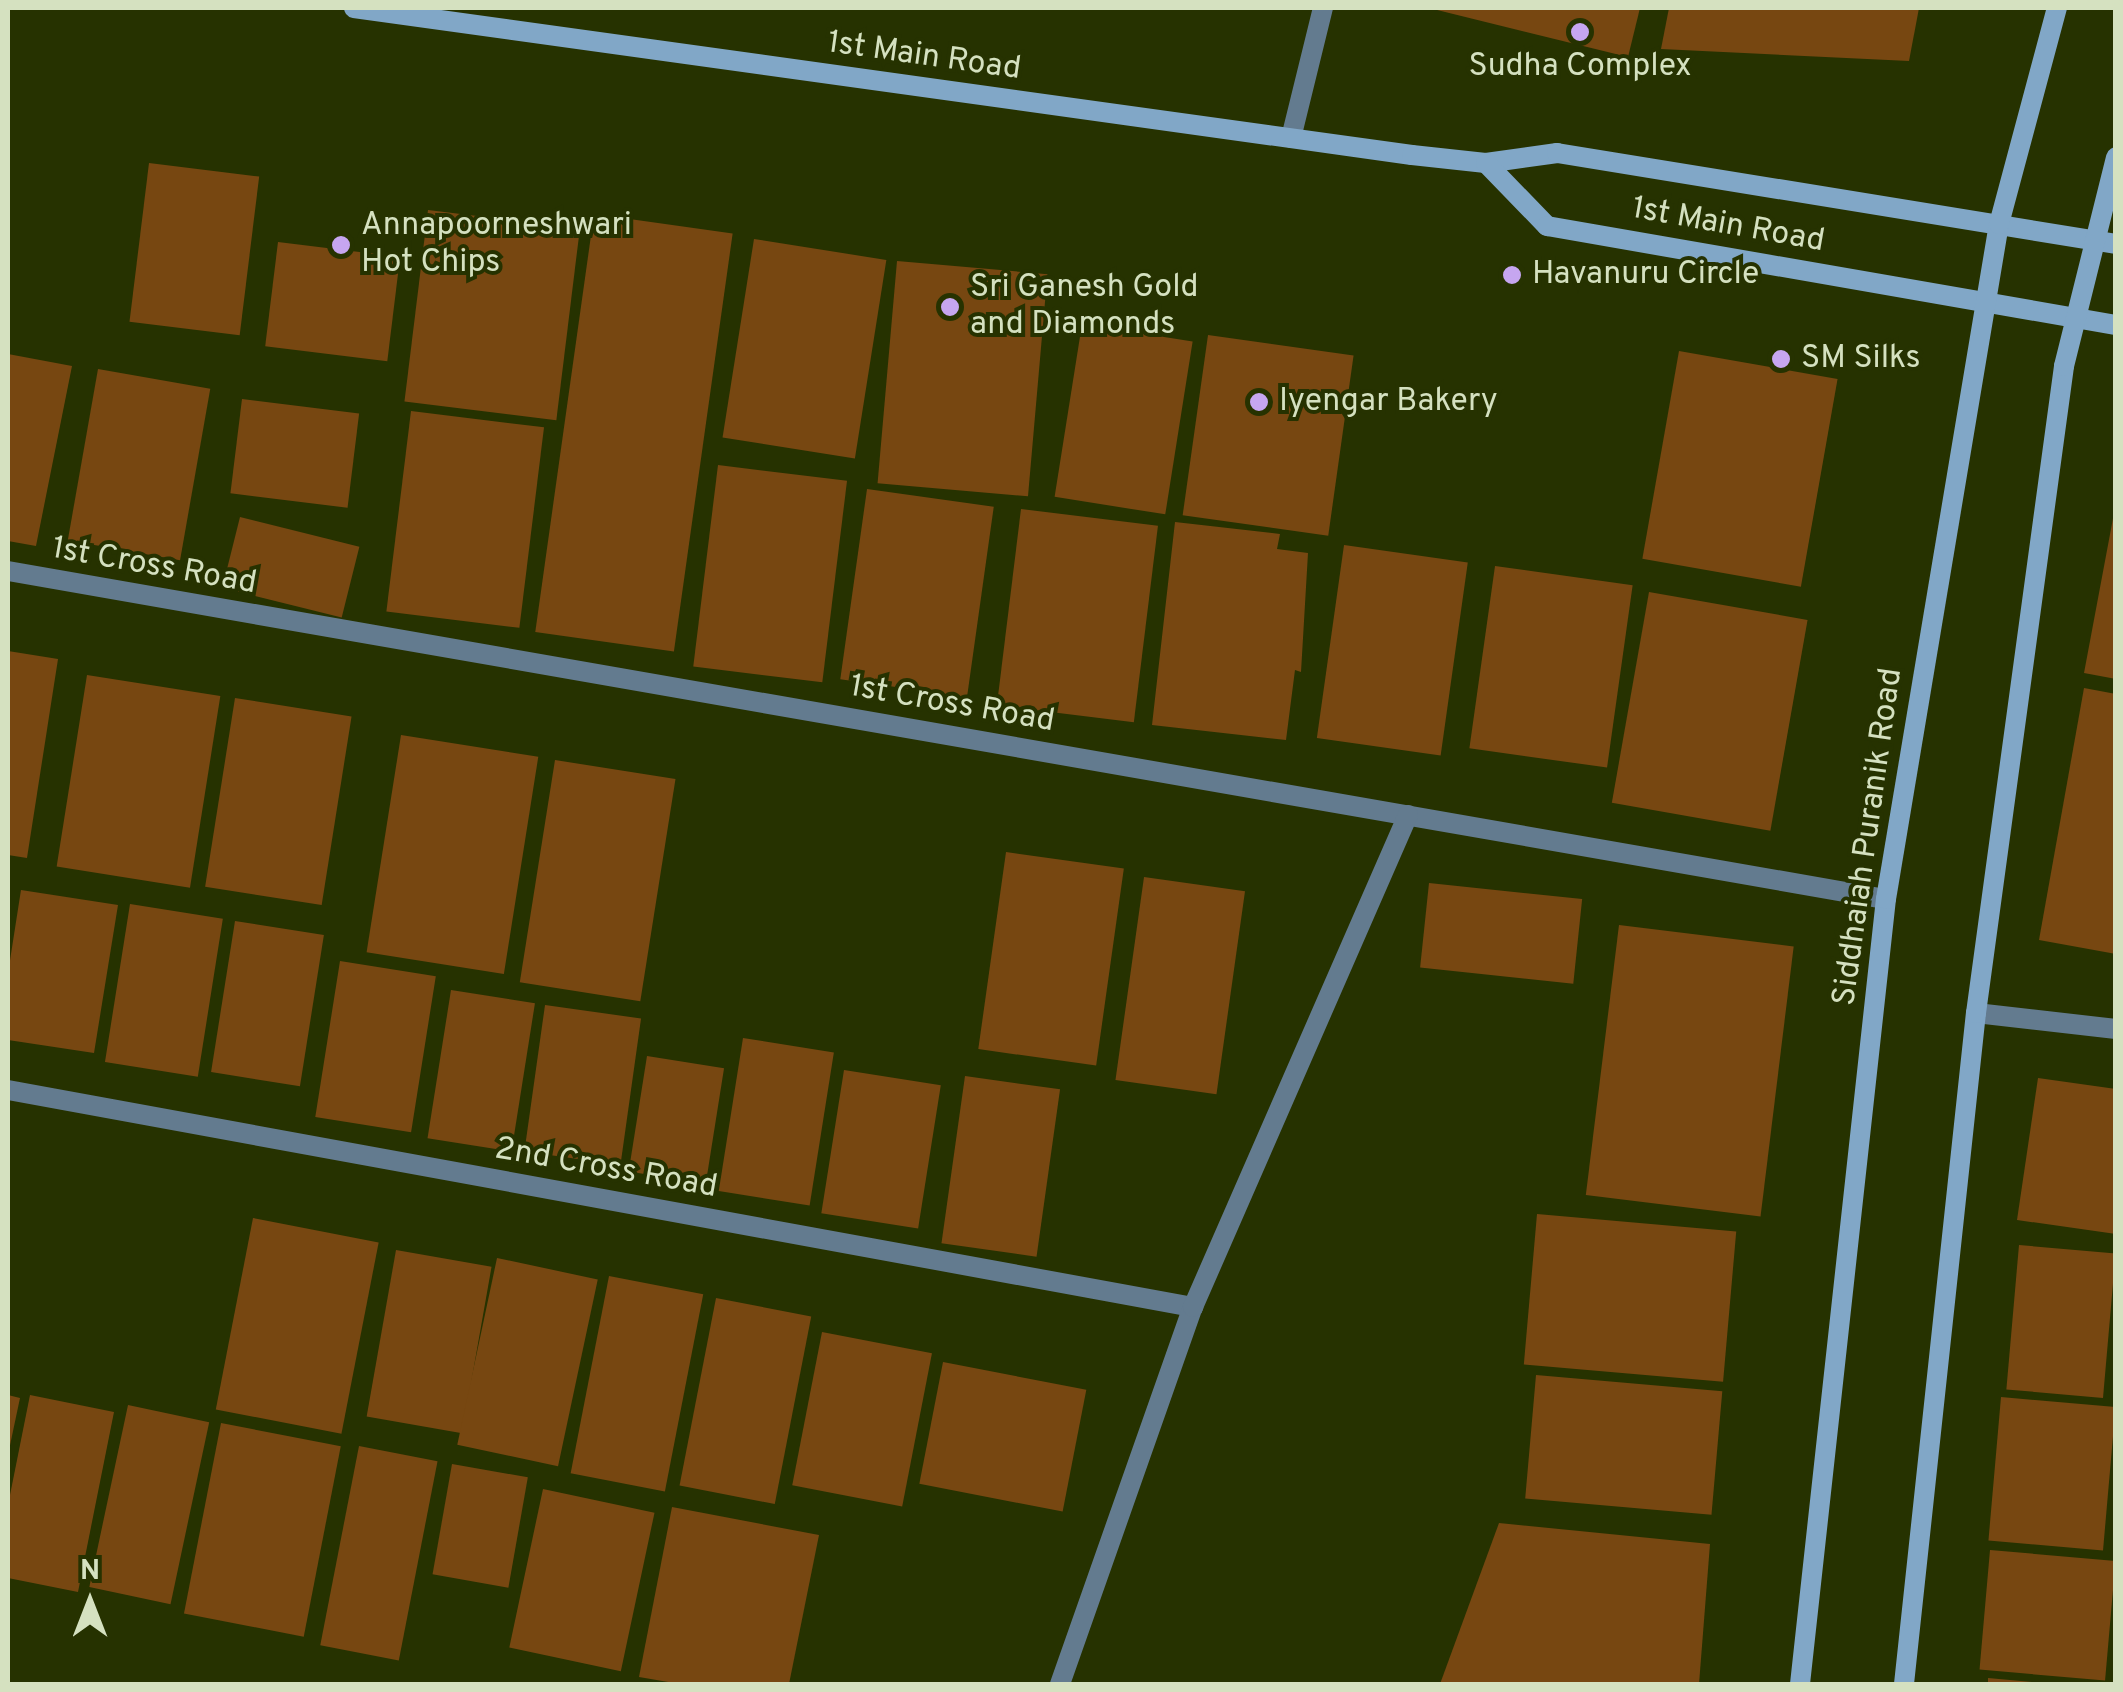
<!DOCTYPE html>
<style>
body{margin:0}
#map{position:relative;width:2123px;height:1692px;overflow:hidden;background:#263200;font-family:Overpass,sans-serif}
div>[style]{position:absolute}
.building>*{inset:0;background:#774711;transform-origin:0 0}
.street>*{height:20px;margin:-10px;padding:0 10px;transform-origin:10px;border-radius:10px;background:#637b8f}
.secondary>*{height:20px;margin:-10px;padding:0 10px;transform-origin:10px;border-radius:10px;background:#81a7c7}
.dots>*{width:28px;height:28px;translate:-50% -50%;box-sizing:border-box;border:5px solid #263200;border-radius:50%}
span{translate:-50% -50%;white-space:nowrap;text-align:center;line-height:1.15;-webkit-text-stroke:8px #263200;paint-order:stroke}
.street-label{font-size:32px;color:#d5e1c0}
.poi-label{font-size:32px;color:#d5e1c0}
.left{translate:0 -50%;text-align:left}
.frame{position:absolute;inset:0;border:10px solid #d5e1c0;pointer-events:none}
.north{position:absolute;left:40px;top:1552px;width:100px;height:100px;-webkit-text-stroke:8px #263200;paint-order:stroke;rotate:0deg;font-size:28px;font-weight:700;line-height:40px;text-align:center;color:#d5e1c0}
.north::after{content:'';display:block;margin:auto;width:35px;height:45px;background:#d5e1c0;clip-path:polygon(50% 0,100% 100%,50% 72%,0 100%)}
</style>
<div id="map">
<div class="building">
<div style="clip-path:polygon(1429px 8px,1640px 8px,1628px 57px)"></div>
<div style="clip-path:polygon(1669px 8px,1919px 8px,1909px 61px,1661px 49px)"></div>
<div style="left:149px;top:163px;width:111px;height:160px;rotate:7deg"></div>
<div style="left:428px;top:210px;width:153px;height:193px;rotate:7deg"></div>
<div style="left:594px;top:214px;width:140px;height:422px;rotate:8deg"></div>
<div style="left:754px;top:239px;width:134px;height:201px;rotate:9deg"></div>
<div style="left:278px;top:242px;width:123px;height:105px;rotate:7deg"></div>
<div style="left:897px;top:261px;width:151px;height:223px;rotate:5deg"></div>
<div style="left:1082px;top:324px;width:112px;height:175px;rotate:9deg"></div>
<div style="left:1208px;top:335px;width:147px;height:182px;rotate:8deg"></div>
<div style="left:1679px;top:351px;width:161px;height:211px;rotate:10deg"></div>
<div style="clip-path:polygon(8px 354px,72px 366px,36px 546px,8px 541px)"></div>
<div style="left:98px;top:369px;width:114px;height:174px;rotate:10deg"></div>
<div style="left:242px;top:399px;width:118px;height:95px;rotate:7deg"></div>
<div style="left:411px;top:411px;width:134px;height:202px;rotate:7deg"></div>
<div style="left:718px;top:465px;width:130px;height:203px;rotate:7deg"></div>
<div style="left:867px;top:489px;width:128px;height:192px;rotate:8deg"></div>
<div style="left:1021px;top:509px;width:138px;height:198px;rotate:7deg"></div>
<div style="clip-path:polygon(2114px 513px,2116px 513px,2116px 679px,2084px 673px)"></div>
<div style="left:240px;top:517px;width:123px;height:73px;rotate:14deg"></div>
<div style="clip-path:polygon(1175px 522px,1280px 534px,1277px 549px,1308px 553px,1301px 672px,1295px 670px,1286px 740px,1152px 725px)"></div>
<div style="left:1344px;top:545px;width:125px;height:195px;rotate:8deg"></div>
<div style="left:1495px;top:566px;width:139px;height:184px;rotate:8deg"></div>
<div style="left:1649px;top:592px;width:161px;height:214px;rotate:10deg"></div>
<div style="clip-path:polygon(8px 651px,58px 659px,27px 858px,8px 855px)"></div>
<div style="left:87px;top:675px;width:135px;height:194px;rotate:9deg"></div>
<div style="clip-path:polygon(2084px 688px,2116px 694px,2116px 954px,2039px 940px)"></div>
<div style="left:235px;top:698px;width:118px;height:191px;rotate:9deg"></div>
<div style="left:401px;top:735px;width:139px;height:220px;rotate:9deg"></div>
<div style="left:555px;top:760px;width:122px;height:225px;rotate:9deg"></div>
<div style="left:1006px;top:852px;width:119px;height:199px;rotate:8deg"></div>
<div style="left:1144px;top:877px;width:102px;height:205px;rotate:8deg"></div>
<div style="left:1429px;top:883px;width:154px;height:85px;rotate:6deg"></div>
<div style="clip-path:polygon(21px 890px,118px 905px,94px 1053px,8px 1040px,8px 973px)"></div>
<div style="left:130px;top:904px;width:94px;height:160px;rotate:9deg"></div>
<div style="left:235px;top:921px;width:90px;height:153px;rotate:9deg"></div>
<div style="left:1619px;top:925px;width:176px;height:272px;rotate:7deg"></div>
<div style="left:340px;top:961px;width:97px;height:158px;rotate:9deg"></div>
<div style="left:451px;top:990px;width:85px;height:150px;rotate:9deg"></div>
<div style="left:545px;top:1005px;width:97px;height:148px;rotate:8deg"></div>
<div style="left:743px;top:1038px;width:92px;height:155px;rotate:9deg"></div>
<div style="left:647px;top:1056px;width:78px;height:117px;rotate:9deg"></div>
<div style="left:844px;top:1070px;width:98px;height:145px;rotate:9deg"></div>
<div style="left:965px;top:1076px;width:96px;height:169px;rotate:8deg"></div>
<div style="clip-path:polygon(2038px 1078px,2116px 1089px,2116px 1234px,2017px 1220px)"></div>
<div style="left:1537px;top:1214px;width:200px;height:151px;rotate:5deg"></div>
<div style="left:253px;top:1218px;width:128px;height:195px;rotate:11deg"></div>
<div style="left:2019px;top:1245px;width:97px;height:145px;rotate:5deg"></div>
<div style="left:396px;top:1250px;width:97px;height:169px;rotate:10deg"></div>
<div style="left:497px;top:1258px;width:103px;height:191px;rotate:12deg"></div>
<div style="left:609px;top:1276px;width:96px;height:201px;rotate:11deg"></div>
<div style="left:716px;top:1298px;width:97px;height:191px;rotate:11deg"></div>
<div style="left:822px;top:1332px;width:112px;height:156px;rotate:11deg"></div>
<div style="left:943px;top:1362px;width:146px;height:124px;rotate:11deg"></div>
<div style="left:1536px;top:1375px;width:187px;height:124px;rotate:5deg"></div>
<div style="clip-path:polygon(8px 1395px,20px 1398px,9px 1450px,8px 1449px)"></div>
<div style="clip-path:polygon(30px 1395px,114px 1412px,78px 1592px,8px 1578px,8px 1505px)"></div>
<div style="left:2001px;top:1397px;width:115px;height:144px;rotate:5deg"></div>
<div style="left:128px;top:1405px;width:83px;height:186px;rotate:12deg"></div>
<div style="left:221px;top:1423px;width:122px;height:194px;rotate:11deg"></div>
<div style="left:359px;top:1446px;width:80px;height:203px;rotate:11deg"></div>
<div style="left:452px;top:1464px;width:77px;height:112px;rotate:10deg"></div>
<div style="left:543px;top:1489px;width:114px;height:162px;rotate:12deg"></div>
<div style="clip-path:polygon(672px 1507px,819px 1535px,789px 1684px,680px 1684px,639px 1677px)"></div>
<div style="clip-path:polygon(1499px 1523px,1710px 1544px,1699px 1684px,1440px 1684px)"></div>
<div style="left:1990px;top:1550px;width:126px;height:120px;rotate:5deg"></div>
<div style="clip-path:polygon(1988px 1678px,2032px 1682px,2032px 1684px,1988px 1684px)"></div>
</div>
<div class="street">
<div style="left:1291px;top:138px;width:134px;rotate:-76.2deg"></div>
<div style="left:8px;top:571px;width:1906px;rotate:9.91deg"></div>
<div style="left:1976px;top:1013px;width:141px;rotate:6.5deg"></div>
<div style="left:8px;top:1090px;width:1205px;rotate:10.38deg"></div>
<div style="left:1060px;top:1684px;width:400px;rotate:-70.6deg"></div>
<div style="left:1193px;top:1307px;width:537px;rotate:-66.4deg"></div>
</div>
<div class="secondary">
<div style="left:354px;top:8px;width:1068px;rotate:7.91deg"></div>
<div style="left:1412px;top:155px;width:74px;rotate:6.2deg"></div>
<div style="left:1486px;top:163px;width:72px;rotate:-8deg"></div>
<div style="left:1557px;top:153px;width:566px;rotate:9.25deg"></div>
<div style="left:1486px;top:163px;width:88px;rotate:45.9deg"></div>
<div style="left:1547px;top:226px;width:578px;rotate:9.87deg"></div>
<div style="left:1800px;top:1684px;width:790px;rotate:-83.75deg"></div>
<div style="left:1886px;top:899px;width:684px;rotate:-80.5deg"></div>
<div style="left:1999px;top:224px;width:224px;rotate:-75deg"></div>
<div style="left:1904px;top:1684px;width:675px;rotate:-83.88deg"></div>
<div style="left:1976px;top:1013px;width:653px;rotate:-82.25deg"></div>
<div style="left:2064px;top:366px;width:215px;rotate:-76deg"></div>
</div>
<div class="dots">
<div style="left:1580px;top:32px;background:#c6a6f0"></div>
<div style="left:341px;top:245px;background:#c6a6f0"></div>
<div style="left:1512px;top:275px;background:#c6a6f0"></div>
<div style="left:950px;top:307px;background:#c6a6f0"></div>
<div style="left:1781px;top:359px;background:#c6a6f0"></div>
<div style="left:1259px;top:402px;background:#c6a6f0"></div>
</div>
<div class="street-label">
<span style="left:924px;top:57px;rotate:8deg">1st Main Road</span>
<span style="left:1728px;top:226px;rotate:10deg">1st Main Road</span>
<span style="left:154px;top:567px;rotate:10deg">1st Cross Road</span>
<span style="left:952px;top:705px;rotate:10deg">1st Cross Road</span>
<span style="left:1869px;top:837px;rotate:-82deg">Siddhaiah Puranik Road</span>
<span style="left:606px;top:1169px;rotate:10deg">2nd Cross Road</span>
</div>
<div class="poi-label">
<span style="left:1580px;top:67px">Sudha Complex</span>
<span class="left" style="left:361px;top:245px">Annapoorneshwari<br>Hot Chips</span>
<span class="left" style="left:1532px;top:275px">Havanuru Circle</span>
<span class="left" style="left:970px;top:307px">Sri Ganesh Gold<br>and Diamonds</span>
<span class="left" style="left:1801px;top:359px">SM Silks</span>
<span class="left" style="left:1279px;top:402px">Iyengar Bakery</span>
</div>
<div class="frame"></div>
<div class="north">N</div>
</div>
